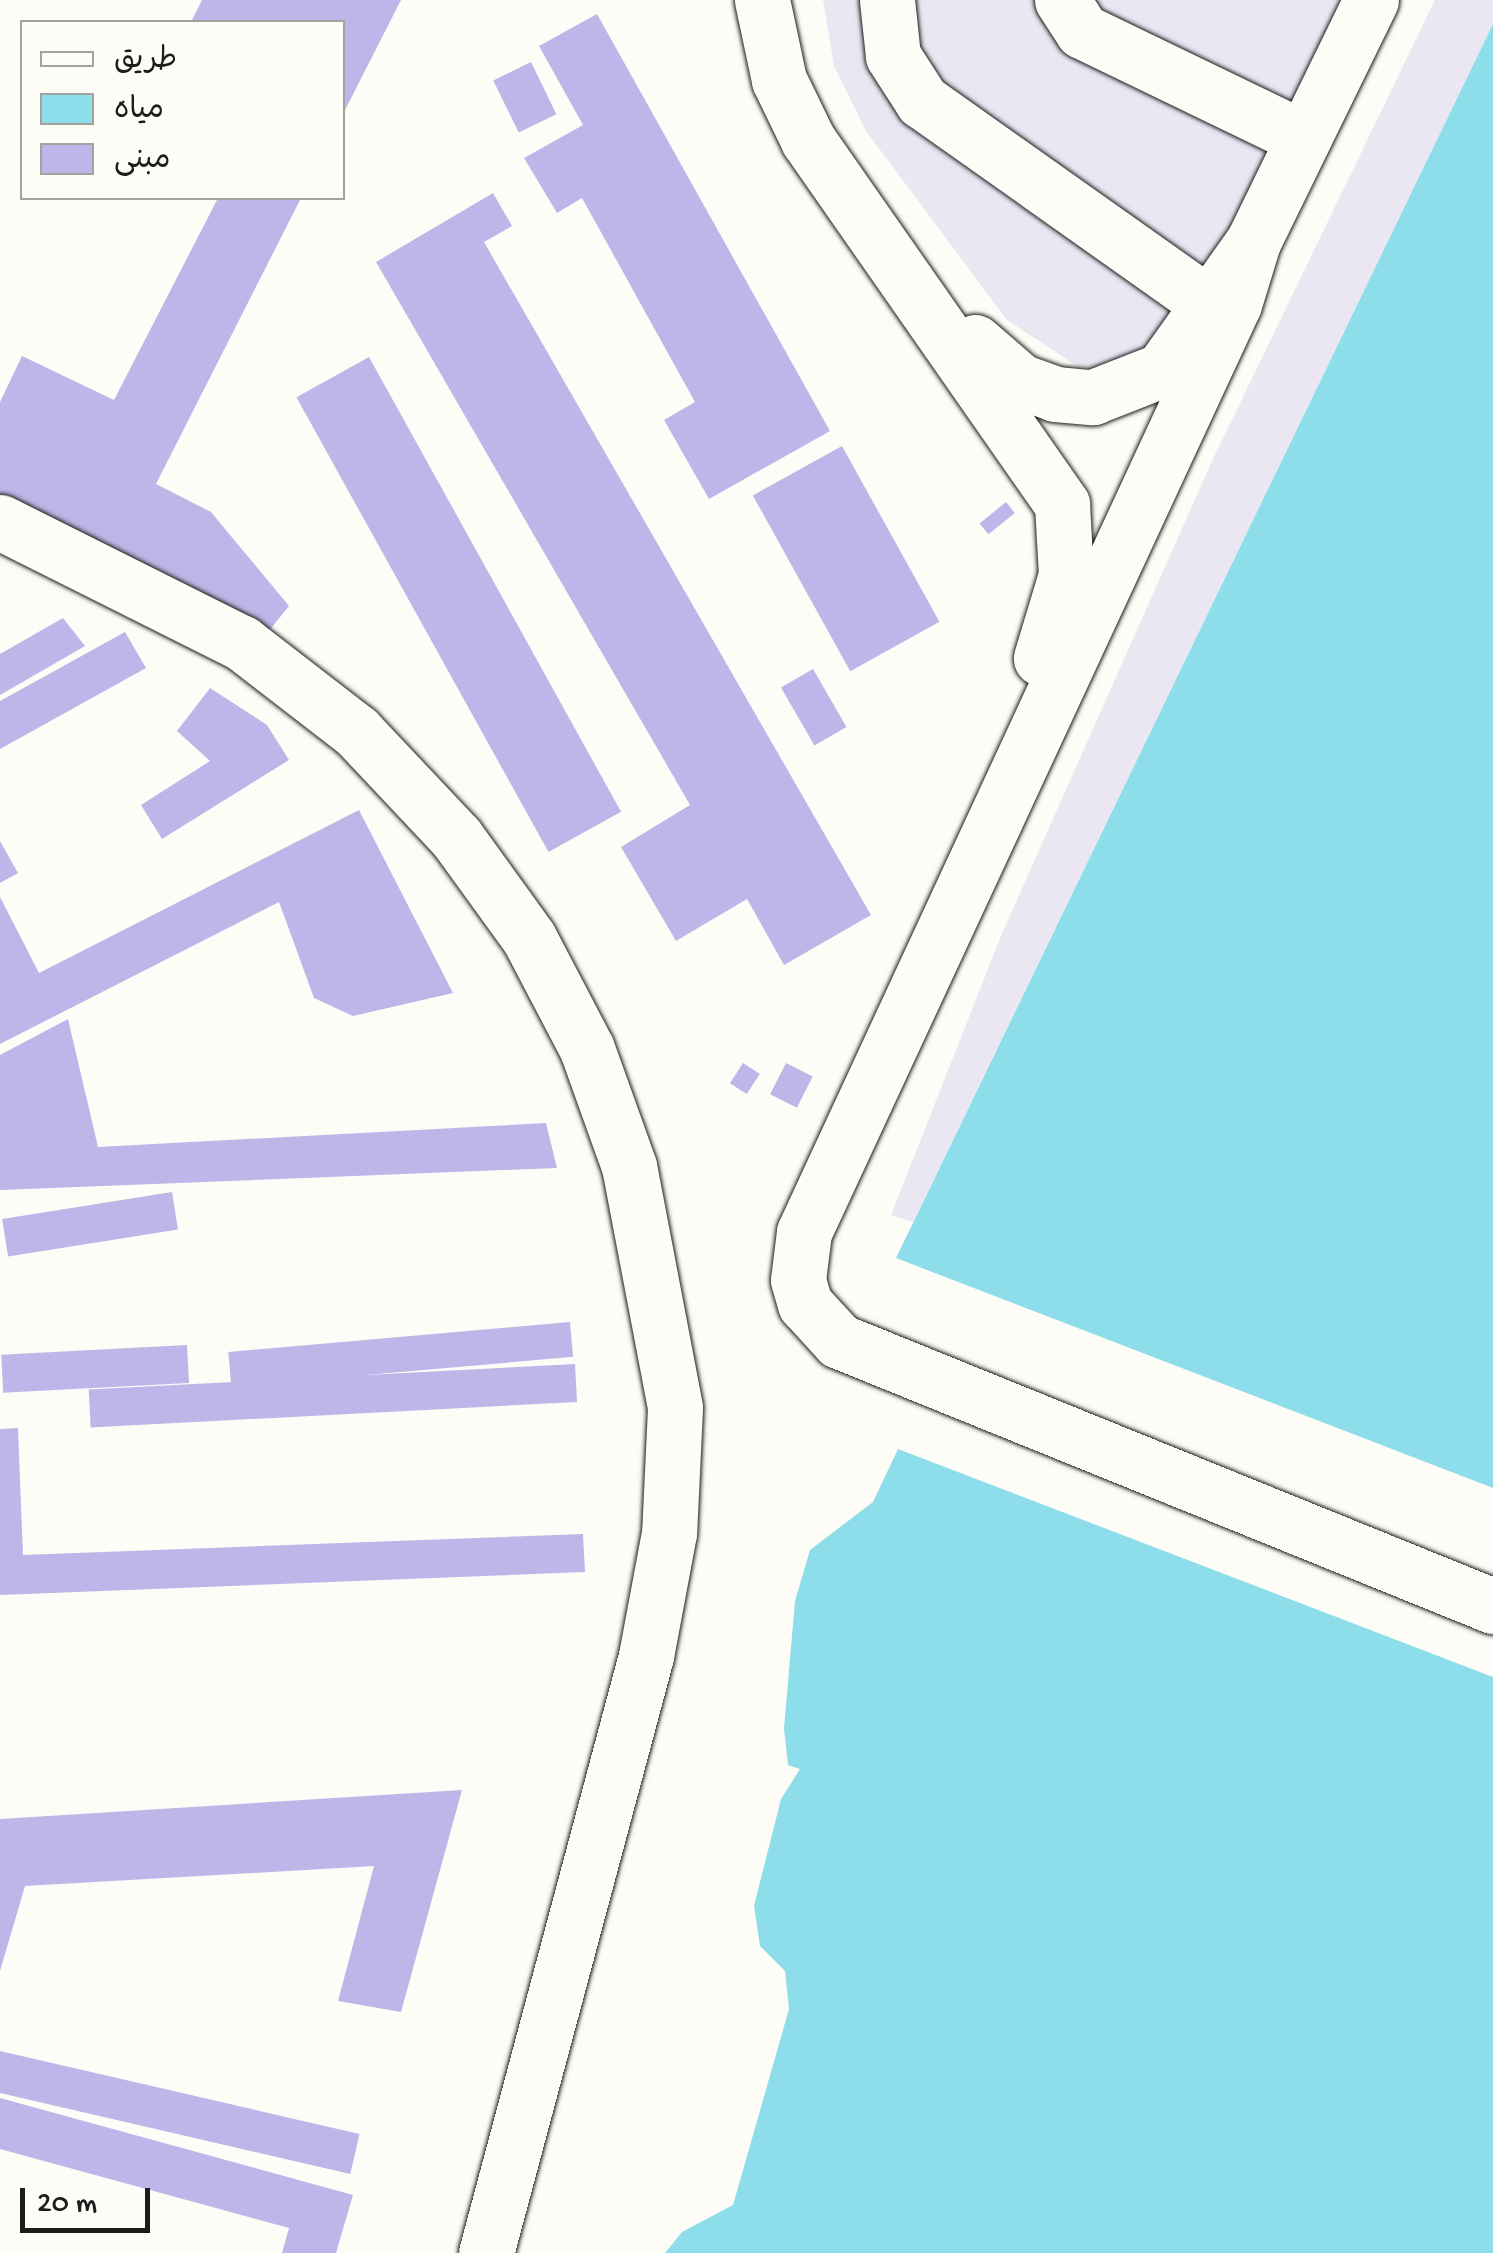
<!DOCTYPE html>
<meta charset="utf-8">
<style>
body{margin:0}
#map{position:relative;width:1493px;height:2253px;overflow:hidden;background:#fdfcf7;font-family:"Gochi Hand","Playpen Sans Arabic",sans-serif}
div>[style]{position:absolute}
.built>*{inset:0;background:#eae7f3}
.water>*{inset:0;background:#8dddea}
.building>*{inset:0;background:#bdb7e9;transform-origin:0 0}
.roads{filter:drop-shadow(0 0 2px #1c1c1c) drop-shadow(0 0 2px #1c1c1c)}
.minor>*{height:55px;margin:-27.5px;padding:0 27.5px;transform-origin:27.5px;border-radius:27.5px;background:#fdfcf7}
span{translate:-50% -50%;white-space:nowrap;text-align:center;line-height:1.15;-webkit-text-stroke:10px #fdfcf7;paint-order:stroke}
.legend{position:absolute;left:20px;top:20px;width:325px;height:180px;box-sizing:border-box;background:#fdfcf7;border:2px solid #a3a29f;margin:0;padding:12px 18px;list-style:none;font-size:30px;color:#1c1c1c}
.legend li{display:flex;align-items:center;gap:20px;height:50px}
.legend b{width:50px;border:2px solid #a3a29f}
.scale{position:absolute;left:20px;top:2188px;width:130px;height:45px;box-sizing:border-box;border:5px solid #1c1c1c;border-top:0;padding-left:12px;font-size:30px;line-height:35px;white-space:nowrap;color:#1c1c1c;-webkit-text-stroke:8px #fdfcf7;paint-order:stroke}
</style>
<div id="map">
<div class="built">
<div style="clip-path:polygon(823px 0,1359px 0,1206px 324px,1119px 371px,1077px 366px,1007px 320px,866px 131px,834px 66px)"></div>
<div style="clip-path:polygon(1435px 0,1493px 0,1493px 24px,913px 1222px,891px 1215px,1001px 936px,1213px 459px)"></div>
</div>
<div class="water">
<div style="clip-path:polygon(1493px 24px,1493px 1488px,896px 1258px)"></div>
<div style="clip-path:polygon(898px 1449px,1493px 1677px,1493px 2253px,665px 2253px,682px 2232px,733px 2205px,789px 2009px,785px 1971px,760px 1946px,754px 1906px,781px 1799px,800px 1769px,788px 1765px,784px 1728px,795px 1601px,810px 1550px,873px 1502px)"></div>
</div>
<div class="building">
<div style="clip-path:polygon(202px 0,401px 0,342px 116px,342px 22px,191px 22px)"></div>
<div style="clip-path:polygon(597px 14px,830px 431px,709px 499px,664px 420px,695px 402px,582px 198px,557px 213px,524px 158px,583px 125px,539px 46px)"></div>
<div style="left:531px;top:62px;width:58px;height:42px;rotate:64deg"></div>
<div style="clip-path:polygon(493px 193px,512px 226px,484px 242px,871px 915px,784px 965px,747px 899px,676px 941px,621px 847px,690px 805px,376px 262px)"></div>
<div style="clip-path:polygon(218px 198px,301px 198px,156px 484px,211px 512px,289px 606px,260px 642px,0 507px,0 402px,22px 356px,114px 400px)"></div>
<div style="left:369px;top:357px;width:520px;height:83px;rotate:61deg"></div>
<div style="left:842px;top:446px;width:201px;height:102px;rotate:61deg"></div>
<div style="left:1006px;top:502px;width:14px;height:34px;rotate:51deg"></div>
<div style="clip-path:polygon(63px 618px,85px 646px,0 695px,0 654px)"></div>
<div style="clip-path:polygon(125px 632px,146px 668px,0 749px,0 701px)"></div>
<div style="left:813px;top:669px;width:67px;height:37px;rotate:60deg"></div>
<div style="clip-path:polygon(210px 688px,267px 725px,289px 760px,162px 839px,141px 805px,210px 761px,177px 731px)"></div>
<div style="clip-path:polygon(359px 810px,453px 993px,353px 1016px,314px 998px,279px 902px,0 1044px,0 897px,39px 973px)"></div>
<div style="clip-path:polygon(0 841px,18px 873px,0 883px)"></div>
<div style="clip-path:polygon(68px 1019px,98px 1147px,546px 1123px,557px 1168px,0 1190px,0 1055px)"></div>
<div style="left:743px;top:1063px;width:20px;height:24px;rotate:33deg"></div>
<div style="left:786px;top:1063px;width:30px;height:35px;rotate:27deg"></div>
<div style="left:172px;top:1192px;width:38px;height:172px;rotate:81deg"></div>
<div style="left:570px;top:1322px;width:35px;height:343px;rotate:85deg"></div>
<div style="left:187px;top:1345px;width:38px;height:186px;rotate:87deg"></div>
<div style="left:575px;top:1364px;width:38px;height:487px;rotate:87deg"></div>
<div style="clip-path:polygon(18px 1428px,23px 1555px,583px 1534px,585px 1572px,0 1595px,0 1429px)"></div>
<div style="clip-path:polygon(462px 1790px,401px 2012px,338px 2001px,374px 1866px,25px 1886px,0 1971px,0 1819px)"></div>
<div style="left:0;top:2051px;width:369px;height:41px;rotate:13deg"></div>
<div style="clip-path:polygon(0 2098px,353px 2195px,336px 2253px,282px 2253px,289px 2228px,0 2149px)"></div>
</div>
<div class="roads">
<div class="minor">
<div style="left:762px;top:0;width:82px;rotate:78deg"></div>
<div style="left:779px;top:80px;width:67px;rotate:64.2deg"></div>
<div style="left:808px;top:140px;width:444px;rotate:55.1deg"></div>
<div style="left:1062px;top:504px;width:71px;rotate:86.8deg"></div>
<div style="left:1066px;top:575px;width:87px;rotate:106.8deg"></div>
<div style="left:887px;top:0;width:56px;rotate:83.9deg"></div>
<div style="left:893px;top:56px;width:54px;rotate:57.2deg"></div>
<div style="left:922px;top:101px;width:354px;rotate:35.3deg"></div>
<div style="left:1062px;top:0;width:37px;rotate:57deg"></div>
<div style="left:1082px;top:31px;width:246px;rotate:25.8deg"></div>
<div style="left:1253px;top:242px;width:65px;rotate:107deg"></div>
<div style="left:1234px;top:304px;width:1023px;rotate:114.86deg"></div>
<div style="left:804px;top:1232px;width:48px;rotate:97.1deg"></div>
<div style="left:798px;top:1280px;width:25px;rotate:74deg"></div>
<div style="left:805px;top:1304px;width:50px;rotate:47.4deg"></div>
<div style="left:839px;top:1341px;width:706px;rotate:22.06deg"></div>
<div style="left:975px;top:342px;width:60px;rotate:40.9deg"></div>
<div style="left:1020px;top:381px;width:37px;rotate:20deg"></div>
<div style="left:1055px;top:394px;width:38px;rotate:5deg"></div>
<div style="left:1093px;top:397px;width:74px;rotate:-21.4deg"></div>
<div style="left:1162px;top:370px;width:157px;rotate:-54.6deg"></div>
<div style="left:1253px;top:242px;width:269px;rotate:-64deg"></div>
<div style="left:0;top:522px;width:271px;rotate:26.6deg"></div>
<div style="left:242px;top:643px;width:145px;rotate:37.7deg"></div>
<div style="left:357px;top:732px;width:144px;rotate:46.7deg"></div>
<div style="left:456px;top:837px;width:125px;rotate:54.1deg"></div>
<div style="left:529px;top:938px;width:125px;rotate:62.4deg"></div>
<div style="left:587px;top:1049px;width:124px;rotate:70.3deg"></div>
<div style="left:629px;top:1166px;width:246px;rotate:79.2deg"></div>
<div style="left:675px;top:1408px;width:125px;rotate:92.7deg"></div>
<div style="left:669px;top:1533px;width:125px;rotate:100.6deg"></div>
<div style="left:646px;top:1656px;width:618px;rotate:105deg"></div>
</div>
</div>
<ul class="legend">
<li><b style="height:12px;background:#fdfcf7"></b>طريق</li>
<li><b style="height:28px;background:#8dddea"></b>مياه</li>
<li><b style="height:28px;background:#bdb7e9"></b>مبنى</li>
</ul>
<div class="scale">20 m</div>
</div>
